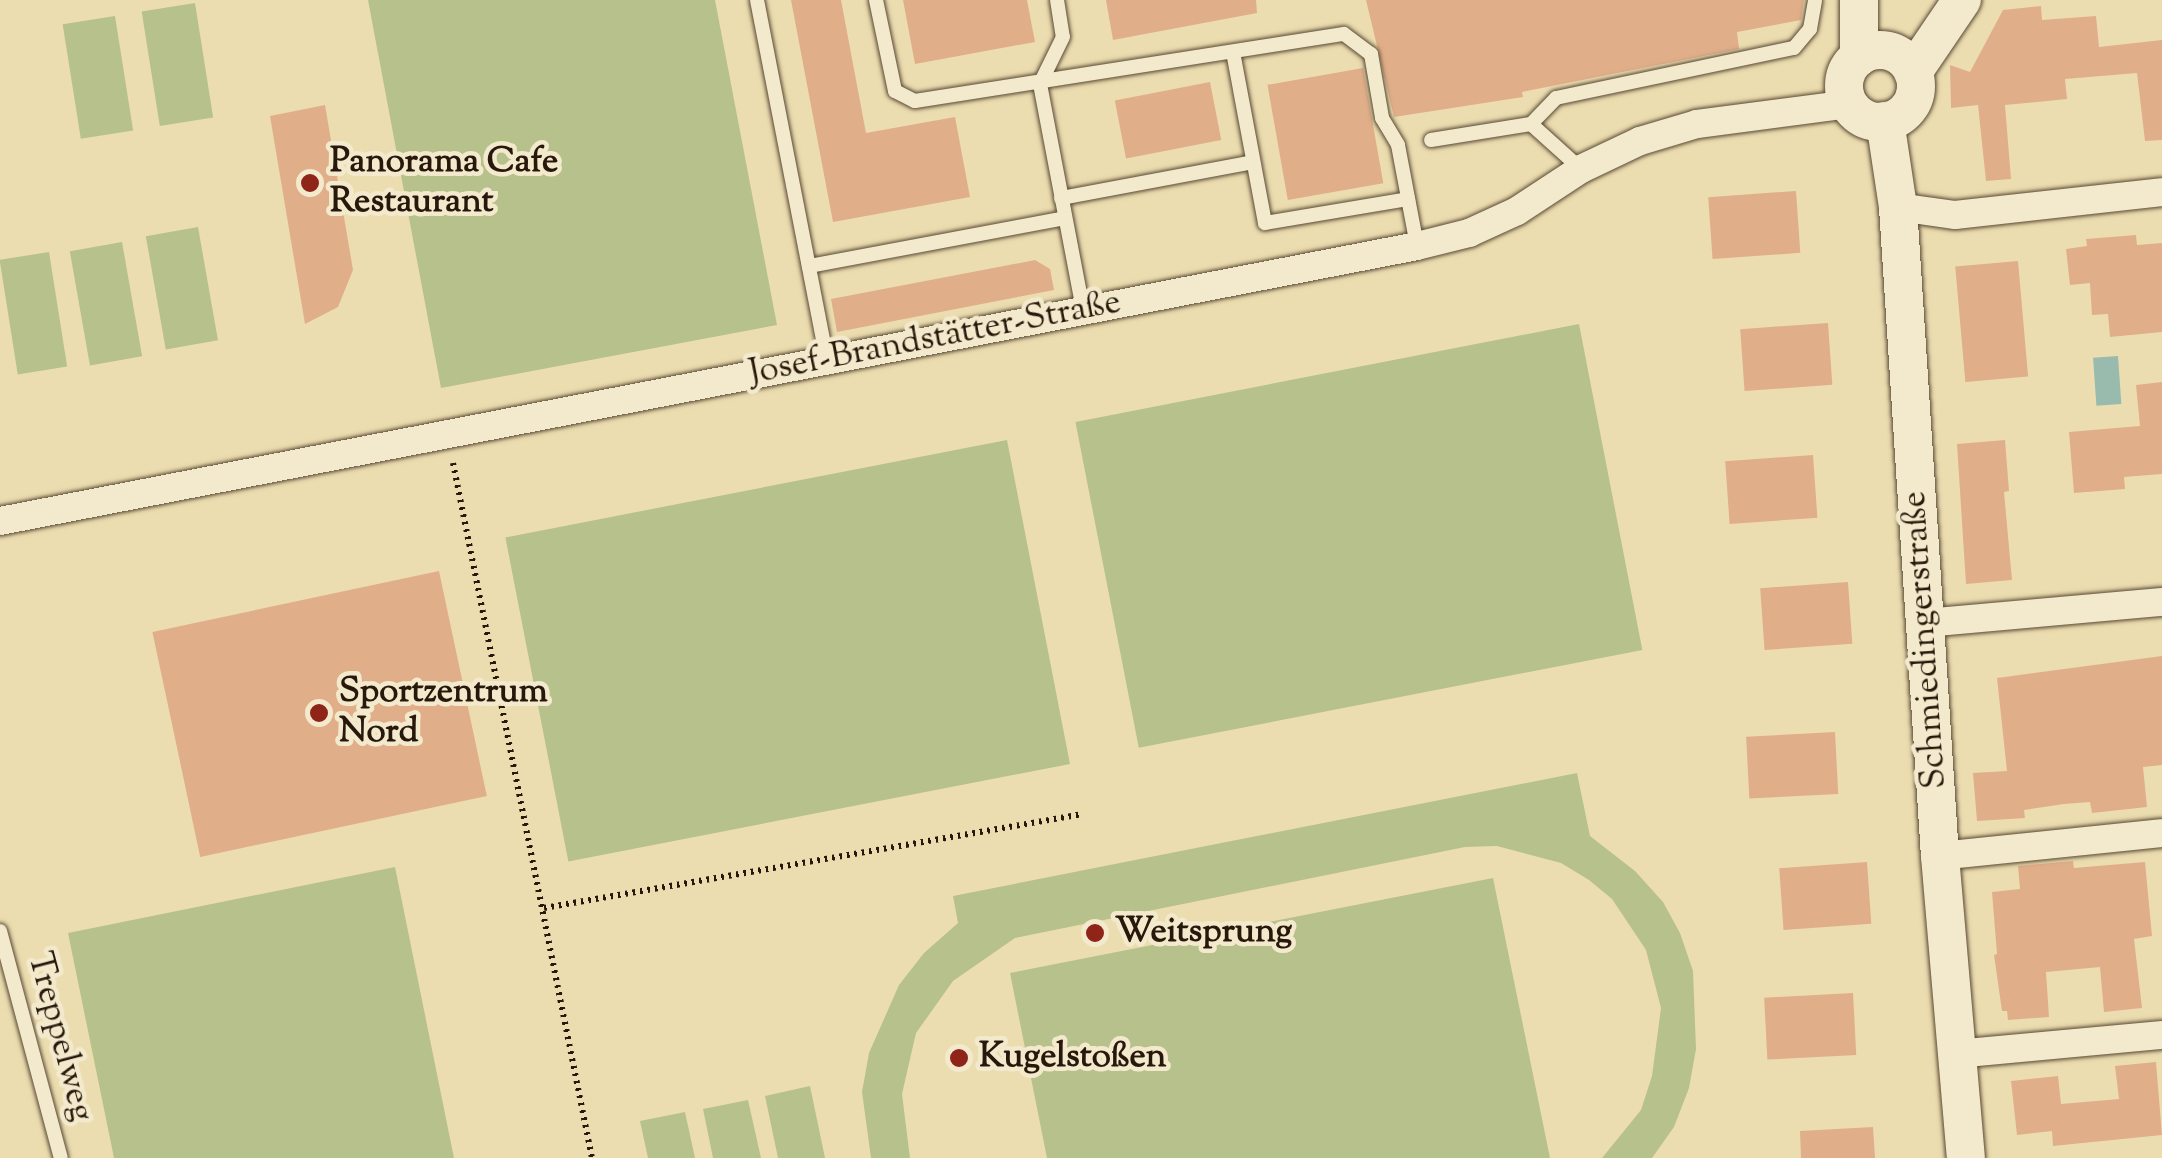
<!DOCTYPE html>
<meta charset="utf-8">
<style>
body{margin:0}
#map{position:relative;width:2162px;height:1158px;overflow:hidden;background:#ecddb0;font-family:"Sorts Mill Goudy",serif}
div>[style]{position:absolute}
.green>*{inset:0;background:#b7c18c;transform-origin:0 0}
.water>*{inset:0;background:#99bbae;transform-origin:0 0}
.building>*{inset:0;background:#e1ae8a;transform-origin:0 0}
.path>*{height:6px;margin-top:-3px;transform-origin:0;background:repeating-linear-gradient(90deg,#27180b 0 2.5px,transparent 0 7.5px)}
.roads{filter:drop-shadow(0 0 2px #584934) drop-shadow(0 0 2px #584934)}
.lane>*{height:14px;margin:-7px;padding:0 7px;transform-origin:7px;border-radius:7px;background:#f3e9cc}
.street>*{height:28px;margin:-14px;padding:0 14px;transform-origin:14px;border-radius:14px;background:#f3e9cc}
.secondary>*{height:38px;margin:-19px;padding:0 19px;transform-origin:19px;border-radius:19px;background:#f3e9cc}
.secondary>.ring{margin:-19px;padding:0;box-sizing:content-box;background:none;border:38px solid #f3e9cc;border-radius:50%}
.dots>*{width:28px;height:28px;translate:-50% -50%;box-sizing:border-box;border:5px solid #f3e9cc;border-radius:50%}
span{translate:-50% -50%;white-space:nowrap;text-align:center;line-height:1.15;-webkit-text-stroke:9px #f3e9cc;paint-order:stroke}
.poi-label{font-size:35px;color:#27180b;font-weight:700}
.left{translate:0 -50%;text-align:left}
.street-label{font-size:35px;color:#27180b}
</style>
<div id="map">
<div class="green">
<div style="clip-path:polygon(368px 0,715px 0,777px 325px,441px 388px)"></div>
<div style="left:195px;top:3px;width:116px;height:54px;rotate:81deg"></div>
<div style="left:115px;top:16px;width:116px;height:53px;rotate:81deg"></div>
<div style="left:198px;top:227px;width:115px;height:53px;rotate:80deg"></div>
<div style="left:122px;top:242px;width:116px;height:53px;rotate:80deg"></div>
<div style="left:49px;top:252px;width:116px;height:50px;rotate:81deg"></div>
<div style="left:1579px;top:324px;width:332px;height:513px;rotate:79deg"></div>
<div style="left:1007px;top:440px;width:330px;height:511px;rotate:79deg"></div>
<div style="clip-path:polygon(1577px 773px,1590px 836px,1635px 871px,1663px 902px,1680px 933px,1693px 971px,1696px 1049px,1689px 1088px,1674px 1127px,1652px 1158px,1602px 1158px,1641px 1110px,1652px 1076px,1661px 1008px,1646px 950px,1612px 899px,1589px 880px,1561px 863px,1497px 846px,1465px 847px,1015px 938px,953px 981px,916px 1033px,902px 1094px,910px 1158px,871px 1158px,862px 1092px,869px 1053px,899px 985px,924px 953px,958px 923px,953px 896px)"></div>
<div style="clip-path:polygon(395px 867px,454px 1158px,114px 1158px,68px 933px)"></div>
<div style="clip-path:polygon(1493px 878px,1550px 1158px,1047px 1158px,1010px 973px)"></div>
<div style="clip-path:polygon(810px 1086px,825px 1158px,778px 1158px,765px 1096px)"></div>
<div style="clip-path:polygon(748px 1100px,761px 1158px,713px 1158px,703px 1109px)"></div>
<div style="clip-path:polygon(685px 1112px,695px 1158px,648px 1158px,640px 1121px)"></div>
</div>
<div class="water">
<div style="left:2118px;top:356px;width:48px;height:25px;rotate:86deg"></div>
</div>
<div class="building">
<div style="clip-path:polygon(791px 0,841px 0,866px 133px,955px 117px,970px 197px,833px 222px)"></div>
<div style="clip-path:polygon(903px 0,1027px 0,1035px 42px,915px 64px)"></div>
<div style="clip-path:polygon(1106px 0,1256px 0,1257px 13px,1113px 40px)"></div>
<div style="clip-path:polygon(1366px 0,1804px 0,1801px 20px,1737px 32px,1739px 49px,1522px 92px,1523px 97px,1394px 117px)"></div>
<div style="clip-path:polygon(2041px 6px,2042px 20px,2096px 16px,2099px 47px,2162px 40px,2162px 140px,2145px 141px,2137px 73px,2065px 79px,2067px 99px,2005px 105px,2011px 179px,1986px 181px,1978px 105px,1951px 108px,1950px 65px,1970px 72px,2003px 10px)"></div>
<div style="left:1363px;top:68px;width:117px;height:97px;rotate:80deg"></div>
<div style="left:1210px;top:82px;width:59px;height:97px;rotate:79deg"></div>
<div style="clip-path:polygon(325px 105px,353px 270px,338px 307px,305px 324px,270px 116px)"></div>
<div style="left:1796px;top:191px;width:62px;height:88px;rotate:86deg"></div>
<div style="clip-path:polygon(2136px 235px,2137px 245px,2162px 243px,2162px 332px,2110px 337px,2108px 314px,2092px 315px,2090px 283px,2070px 285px,2066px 249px,2087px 246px,2086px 239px)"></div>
<div style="clip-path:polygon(1035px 260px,1050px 269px,1054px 290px,837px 332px,831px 299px)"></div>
<div style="left:2018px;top:261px;width:116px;height:63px;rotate:85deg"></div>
<div style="left:1828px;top:323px;width:62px;height:88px;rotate:86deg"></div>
<div style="clip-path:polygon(2162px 382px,2162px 474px,2124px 477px,2125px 489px,2074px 493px,2069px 432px,2140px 426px,2136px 385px)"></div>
<div style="clip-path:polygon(2005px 440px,2009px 491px,2004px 492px,2012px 580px,1966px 584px,1957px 444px)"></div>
<div style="left:1813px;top:455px;width:63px;height:88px;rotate:86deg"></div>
<div style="left:439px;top:571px;width:230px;height:293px;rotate:78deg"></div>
<div style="left:1848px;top:582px;width:62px;height:88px;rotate:86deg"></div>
<div style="clip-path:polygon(2162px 656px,2162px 765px,2143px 767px,2147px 807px,2092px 813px,2090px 802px,2064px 804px,2024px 810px,2025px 818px,1977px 821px,1973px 773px,2007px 771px,1997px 678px)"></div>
<div style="left:1835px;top:732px;width:62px;height:89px;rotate:87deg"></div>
<div style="clip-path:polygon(2073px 861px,2074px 868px,2145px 862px,2152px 936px,2134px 939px,2142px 1008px,2104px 1012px,2100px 967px,2046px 972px,2049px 1017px,2008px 1020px,2007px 1011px,2002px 1011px,1994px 955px,1997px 954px,1992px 892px,2020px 889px,2018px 866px)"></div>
<div style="left:1867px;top:862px;width:62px;height:88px;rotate:86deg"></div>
<div style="left:1853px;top:993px;width:62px;height:89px;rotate:87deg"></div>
<div style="clip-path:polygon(2156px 1062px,2162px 1135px,2053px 1146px,2052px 1131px,2017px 1135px,2011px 1081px,2058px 1076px,2061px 1104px,2119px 1099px,2115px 1066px)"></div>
<div style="clip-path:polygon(1873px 1127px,1875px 1158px,1801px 1158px,1800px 1131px)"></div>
</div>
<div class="path">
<div style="left:453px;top:463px;width:709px;rotate:78.69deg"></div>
<div style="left:544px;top:908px;width:547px;rotate:-9.89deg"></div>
</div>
<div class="roads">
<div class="lane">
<div style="left:757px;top:0;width:366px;rotate:79deg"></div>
<div style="left:876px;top:0;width:93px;rotate:78.2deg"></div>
<div style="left:895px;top:91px;width:22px;rotate:27deg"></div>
<div style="left:915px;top:101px;width:434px;rotate:-8.9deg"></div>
<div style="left:1344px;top:34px;width:34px;rotate:37deg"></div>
<div style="left:1371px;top:54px;width:65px;rotate:80.2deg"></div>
<div style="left:1382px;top:118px;width:31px;rotate:59deg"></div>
<div style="left:1398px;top:145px;width:103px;rotate:79.3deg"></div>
<div style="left:1057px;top:0;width:37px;rotate:81deg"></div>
<div style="left:1063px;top:37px;width:52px;rotate:116.1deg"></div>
<div style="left:1040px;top:84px;width:230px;rotate:79.2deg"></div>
<div style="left:1233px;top:52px;width:174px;rotate:79.4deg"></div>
<div style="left:1265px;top:223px;width:145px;rotate:-9.5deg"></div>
<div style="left:1531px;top:124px;width:67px;rotate:42deg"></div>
<div style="left:1431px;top:140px;width:101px;rotate:-9.1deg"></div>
<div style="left:1531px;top:124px;width:36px;rotate:-46deg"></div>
<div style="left:1556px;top:98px;width:243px;rotate:-11.9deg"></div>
<div style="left:1794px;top:48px;width:25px;rotate:-50deg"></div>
<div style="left:1810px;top:29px;width:29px;rotate:-80deg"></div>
<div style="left:1061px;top:198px;width:195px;rotate:-10.6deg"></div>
<div style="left:809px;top:266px;width:260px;rotate:-10.6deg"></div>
<div style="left:0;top:931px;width:235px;rotate:75deg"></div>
</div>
<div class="street">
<div style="left:1898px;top:207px;width:58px;rotate:8deg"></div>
<div style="left:1955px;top:215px;width:208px;rotate:-6.3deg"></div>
<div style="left:0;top:521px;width:1443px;rotate:-10.98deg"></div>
<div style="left:1417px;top:246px;width:54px;rotate:-14deg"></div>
<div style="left:1469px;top:233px;width:53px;rotate:-24.6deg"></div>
<div style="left:1517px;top:211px;width:77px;rotate:-33.3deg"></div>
<div style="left:1581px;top:169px;width:65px;rotate:-25.4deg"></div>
<div style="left:1640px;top:141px;width:59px;rotate:-16.6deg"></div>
<div style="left:1697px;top:124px;width:153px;rotate:-7.5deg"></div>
<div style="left:1925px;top:623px;width:238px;rotate:-5.1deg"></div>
<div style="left:1940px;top:856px;width:223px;rotate:-5.9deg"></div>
<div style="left:1956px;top:1054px;width:207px;rotate:-5.3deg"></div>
</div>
<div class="secondary">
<div style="left:1859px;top:0;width:57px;rotate:90deg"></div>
<div class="ring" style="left:1844px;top:50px;width:34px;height:34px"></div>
<div style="left:1913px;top:72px;width:87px;rotate:-55.8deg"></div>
<div style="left:1885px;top:121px;width:87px;rotate:81.4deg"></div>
<div style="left:1898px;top:207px;width:650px;rotate:86.3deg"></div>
<div style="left:1940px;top:856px;width:303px;rotate:85.1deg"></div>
</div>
</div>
<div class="dots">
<div style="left:310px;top:183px;background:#8f2418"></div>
<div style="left:319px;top:713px;background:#8f2418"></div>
<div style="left:1095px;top:933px;background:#8f2418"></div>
<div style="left:959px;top:1058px;background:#8f2418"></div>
</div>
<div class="poi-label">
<span class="left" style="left:330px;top:183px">Panorama Cafe<br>Restaurant</span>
<span class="left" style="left:339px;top:713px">Sportzentrum<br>Nord</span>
<span class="left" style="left:1115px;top:933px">Weitsprung</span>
<span class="left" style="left:979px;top:1058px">Kugelstoßen</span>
</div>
<div class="street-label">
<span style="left:935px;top:339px;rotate:-11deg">Josef-Brandstätter-Straße</span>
<span style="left:1926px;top:640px;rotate:-94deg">Schmiedingerstraße</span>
<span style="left:59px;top:1037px;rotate:75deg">Treppelweg</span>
</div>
</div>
